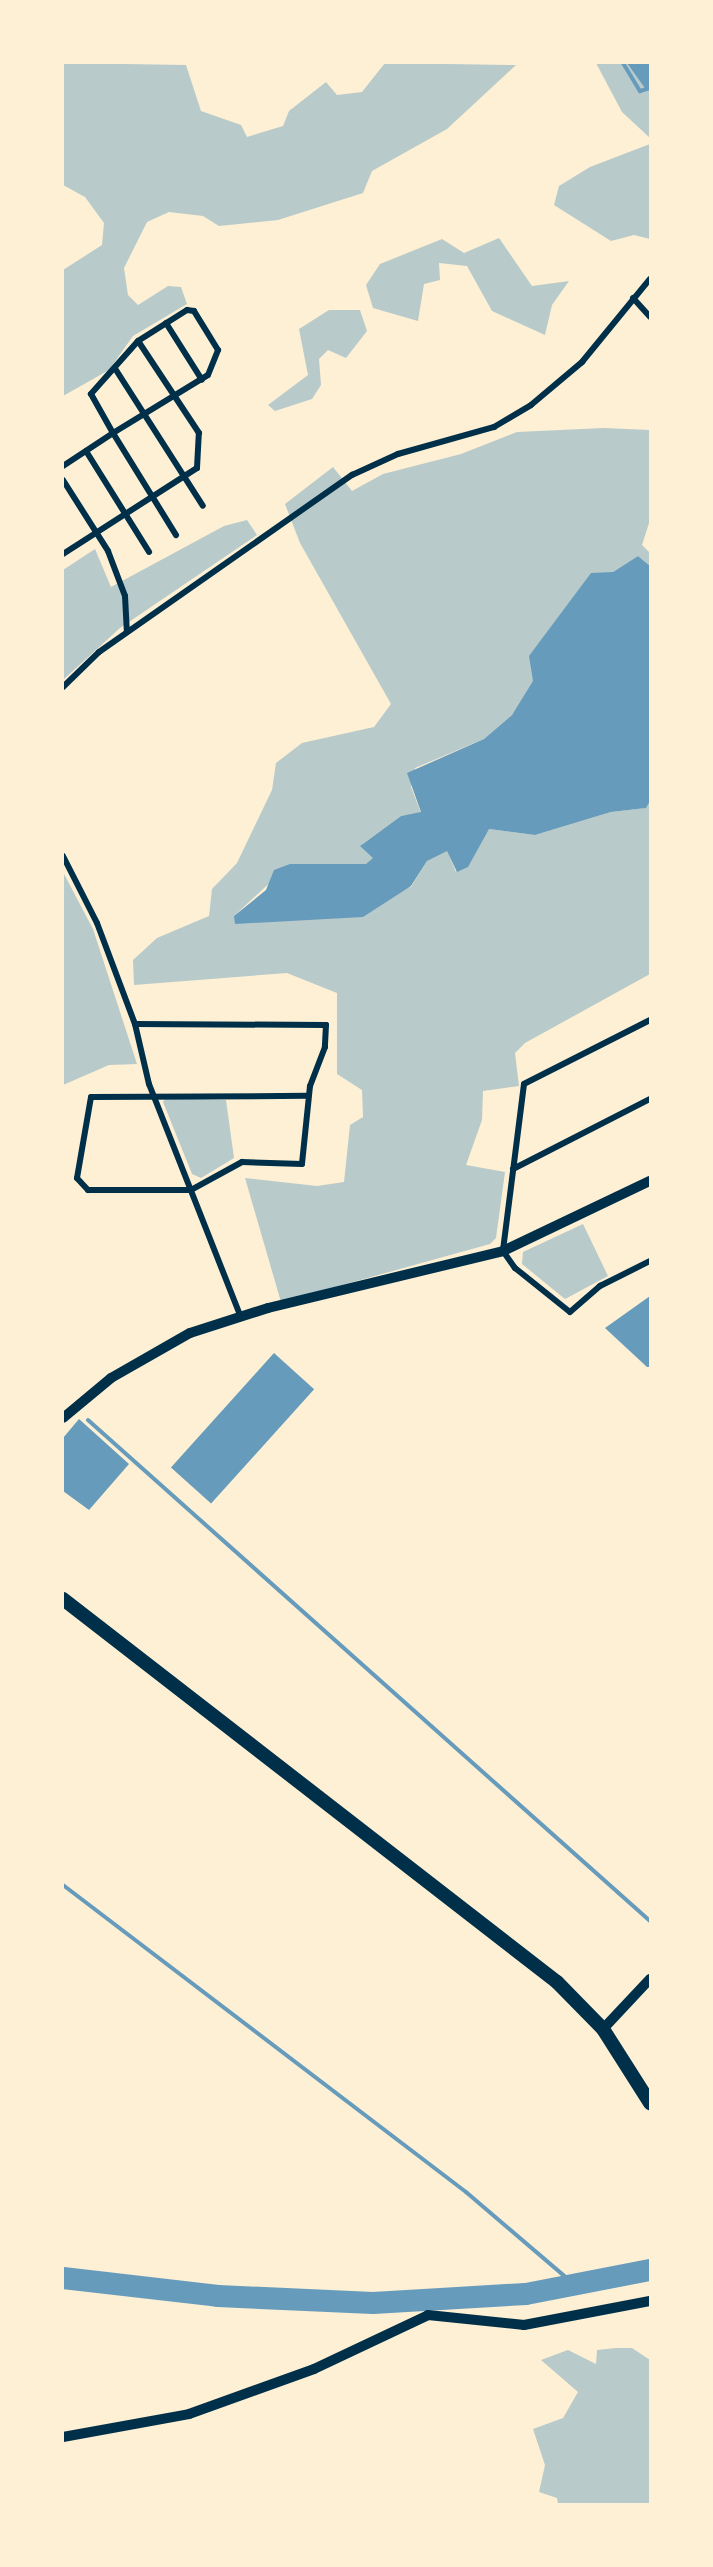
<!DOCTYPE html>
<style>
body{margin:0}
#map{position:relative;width:713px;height:2567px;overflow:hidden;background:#fdf0d5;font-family:"PT Sans Narrow",sans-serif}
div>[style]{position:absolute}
.green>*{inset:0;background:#b9caca}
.water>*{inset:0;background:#669bbc;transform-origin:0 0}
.stream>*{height:4px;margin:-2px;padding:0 2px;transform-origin:2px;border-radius:2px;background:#669bbc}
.river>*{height:22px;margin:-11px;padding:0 11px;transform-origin:11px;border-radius:11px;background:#669bbc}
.minor>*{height:6px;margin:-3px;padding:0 3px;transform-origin:3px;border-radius:3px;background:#003049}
.tertiary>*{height:10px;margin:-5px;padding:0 5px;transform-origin:5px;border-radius:5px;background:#003049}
.secondary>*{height:10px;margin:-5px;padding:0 5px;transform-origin:5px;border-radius:5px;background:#003049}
.trunk>*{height:14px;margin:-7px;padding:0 7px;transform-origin:7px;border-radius:7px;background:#003049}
span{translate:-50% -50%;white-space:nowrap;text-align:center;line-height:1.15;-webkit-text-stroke:4.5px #fdf0d5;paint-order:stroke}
.frame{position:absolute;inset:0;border:64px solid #fdf0d5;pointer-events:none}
</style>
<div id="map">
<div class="green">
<div style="clip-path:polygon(63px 63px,186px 65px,201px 111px,241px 125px,247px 137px,283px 126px,289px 111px,326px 82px,337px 95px,362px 92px,385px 63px,516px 65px,447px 129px,372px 171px,363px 193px,278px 220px,219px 226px,203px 216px,169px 212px,147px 222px,124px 268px,128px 295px,138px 305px,168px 286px,181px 287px,187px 304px,133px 336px,109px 370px,63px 396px,63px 270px,102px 245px,104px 223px,85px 197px,63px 185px)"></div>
<div style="clip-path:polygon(596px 63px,627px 63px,650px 89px,650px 138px,622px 112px)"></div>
<div style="clip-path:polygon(650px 144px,650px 239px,634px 235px,611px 241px,554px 205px,559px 186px,590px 167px)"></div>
<div style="clip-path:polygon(499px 238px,532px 286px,569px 281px,552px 305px,545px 335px,492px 311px,467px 266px,439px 263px,440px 280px,424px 284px,418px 321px,373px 308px,366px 285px,380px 264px,442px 239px,464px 253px)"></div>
<div style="clip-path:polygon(329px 310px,360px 310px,367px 331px,346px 358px,328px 350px,319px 359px,321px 385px,312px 399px,275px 411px,268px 405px,308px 375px,299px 329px)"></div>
<div style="clip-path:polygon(604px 428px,650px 430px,650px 520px,642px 545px,650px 553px,650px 566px,638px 556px,613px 572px,512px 715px,484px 739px,415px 768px,411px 787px,421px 813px,401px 816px,361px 845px,374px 858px,366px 864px,290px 864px,234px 916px,411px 887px,427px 861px,447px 850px,456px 872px,489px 829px,535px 835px,611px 812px,645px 808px,650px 801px,650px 974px,525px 1043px,515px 1053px,519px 1086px,483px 1091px,482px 1120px,466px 1165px,505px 1172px,496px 1238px,490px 1244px,281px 1302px,245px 1178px,317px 1186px,344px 1182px,350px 1125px,363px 1117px,362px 1090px,337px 1074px,337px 993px,287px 973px,134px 985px,133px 960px,157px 938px,209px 916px,212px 889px,237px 863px,272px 790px,276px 763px,302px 743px,374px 727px,391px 704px,300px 543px,285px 504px,333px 467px,352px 491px,383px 474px,461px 454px,517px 432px)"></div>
<div style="clip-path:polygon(247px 520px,257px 535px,120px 628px,63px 680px,63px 570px,95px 549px,111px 587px,224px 526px)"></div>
<div style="clip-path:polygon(63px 872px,93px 929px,137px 1064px,109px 1065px,63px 1085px)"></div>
<div style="clip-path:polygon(166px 1098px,226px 1100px,234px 1158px,201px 1178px,192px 1174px,163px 1102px)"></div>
<div style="clip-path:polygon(583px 1224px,608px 1276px,565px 1299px,522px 1264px,523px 1252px)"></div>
<div style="clip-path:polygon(616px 2348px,632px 2348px,650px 2360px,650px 2504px,558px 2504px,557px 2498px,539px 2492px,545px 2465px,533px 2429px,563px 2418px,578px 2392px,541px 2360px,568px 2350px,596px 2364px,597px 2350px)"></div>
</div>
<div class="water">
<div style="clip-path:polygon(627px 63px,650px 63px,650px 89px,647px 91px)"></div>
<div style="clip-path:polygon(638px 556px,650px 566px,650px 801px,646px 808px,611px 812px,535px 835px,489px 829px,468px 867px,457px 872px,447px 851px,427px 861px,411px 886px,363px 917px,235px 924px,234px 916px,266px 890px,274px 870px,290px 864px,366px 864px,373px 858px,360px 846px,401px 816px,421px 812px,407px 773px,484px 739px,512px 715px,533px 681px,529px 656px,591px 573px,613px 572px)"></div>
<div style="clip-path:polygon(650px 1296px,650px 1367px,647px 1367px,605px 1328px)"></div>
<div style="left:274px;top:1353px;width:54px;height:154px;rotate:42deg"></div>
<div style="clip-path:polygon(79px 1419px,129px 1464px,89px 1510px,63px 1491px,63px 1438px)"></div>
</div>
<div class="stream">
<div style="left:623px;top:63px;width:33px;rotate:59deg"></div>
<div style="left:640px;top:91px;width:10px;rotate:-17deg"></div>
<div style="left:88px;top:1420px;width:753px;rotate:41.72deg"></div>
<div style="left:63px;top:1885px;width:507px;rotate:37.3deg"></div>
<div style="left:466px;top:2192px;width:143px;rotate:40.5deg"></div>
</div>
<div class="river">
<div style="left:63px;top:2278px;width:156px;rotate:6.6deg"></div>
<div style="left:218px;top:2296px;width:155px;rotate:2.6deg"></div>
<div style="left:373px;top:2303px;width:153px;rotate:-3.4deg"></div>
<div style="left:526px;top:2294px;width:126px;rotate:-11deg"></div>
</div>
<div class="minor">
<div style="left:633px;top:298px;width:25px;rotate:48deg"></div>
<div style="left:166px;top:323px;width:67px;rotate:57.7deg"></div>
<div style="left:116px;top:370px;width:161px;rotate:57.4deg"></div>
<div style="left:86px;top:451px;width:119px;rotate:58deg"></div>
<div style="left:63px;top:466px;width:60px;rotate:-33.4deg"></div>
<div style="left:113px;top:433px;width:111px;rotate:-31.4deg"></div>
<div style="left:208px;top:375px;width:27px;rotate:-68deg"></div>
<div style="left:218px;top:350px;width:46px;rotate:-121.6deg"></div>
<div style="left:194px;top:311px;width:7px;rotate:-172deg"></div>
<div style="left:187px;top:310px;width:58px;rotate:147.7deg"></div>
<div style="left:138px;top:341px;width:71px;rotate:131.6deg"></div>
<div style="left:91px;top:394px;width:45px;rotate:60.6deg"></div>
<div style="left:113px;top:433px;width:120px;rotate:58.3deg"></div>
<div style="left:63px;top:480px;width:84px;rotate:57.6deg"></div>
<div style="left:108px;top:551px;width:48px;rotate:69.3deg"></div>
<div style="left:125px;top:596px;width:35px;rotate:87deg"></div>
<div style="left:63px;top:554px;width:159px;rotate:-32.7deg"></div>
<div style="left:197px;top:468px;width:35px;rotate:-87deg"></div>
<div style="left:199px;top:433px;width:110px;rotate:-123.5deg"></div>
<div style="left:63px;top:687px;width:50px;rotate:-44.2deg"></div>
<div style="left:99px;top:652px;width:309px;rotate:-35deg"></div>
<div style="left:352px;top:475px;width:51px;rotate:-24.5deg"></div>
<div style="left:398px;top:454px;width:100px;rotate:-15.7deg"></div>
<div style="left:494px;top:427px;width:43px;rotate:-30.7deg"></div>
<div style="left:531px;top:405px;width:67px;rotate:-40.1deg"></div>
<div style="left:582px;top:362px;width:107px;rotate:-50.7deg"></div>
<div style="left:63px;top:856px;width:75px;rotate:63.1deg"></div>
<div style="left:97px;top:923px;width:108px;rotate:69.4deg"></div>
<div style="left:135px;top:1024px;width:62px;rotate:76.9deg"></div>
<div style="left:149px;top:1084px;width:248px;rotate:68.5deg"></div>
<div style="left:650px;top:1020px;width:141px;rotate:153.1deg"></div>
<div style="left:524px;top:1084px;width:168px;rotate:97.2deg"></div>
<div style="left:503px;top:1251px;width:21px;rotate:55deg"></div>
<div style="left:515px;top:1268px;width:70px;rotate:38.7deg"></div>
<div style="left:570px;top:1312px;width:40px;rotate:-41deg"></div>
<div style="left:600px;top:1286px;width:56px;rotate:-26.6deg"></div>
<div style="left:135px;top:1024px;width:191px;rotate:0.3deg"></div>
<div style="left:326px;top:1025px;width:22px;rotate:93deg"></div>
<div style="left:325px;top:1047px;width:42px;rotate:111deg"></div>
<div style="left:310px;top:1086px;width:78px;rotate:95.9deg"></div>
<div style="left:302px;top:1164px;width:60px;rotate:-178.1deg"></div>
<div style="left:242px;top:1162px;width:58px;rotate:151.2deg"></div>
<div style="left:191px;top:1190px;width:103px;rotate:180deg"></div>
<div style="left:88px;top:1190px;width:16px;rotate:-133deg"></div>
<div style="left:77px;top:1178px;width:82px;rotate:-80.2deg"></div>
<div style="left:91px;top:1097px;width:217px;rotate:-0.3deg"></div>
<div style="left:513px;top:1169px;width:154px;rotate:-27.1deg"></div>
</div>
<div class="tertiary">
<div style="left:63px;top:1418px;width:62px;rotate:-39.8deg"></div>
<div style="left:111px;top:1378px;width:91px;rotate:-29.7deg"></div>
<div style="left:190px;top:1333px;width:82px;rotate:-17.8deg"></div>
<div style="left:268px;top:1308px;width:242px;rotate:-13.6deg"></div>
<div style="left:503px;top:1251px;width:163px;rotate:-25.5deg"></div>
<div style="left:603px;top:2029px;width:69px;rotate:-46.8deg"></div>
</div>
<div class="secondary">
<div style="left:63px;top:2437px;width:128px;rotate:-10.3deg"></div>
<div style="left:189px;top:2414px;width:133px;rotate:-19.8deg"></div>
<div style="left:314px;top:2369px;width:126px;rotate:-25.3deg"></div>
<div style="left:428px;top:2315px;width:97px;rotate:5.9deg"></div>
<div style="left:524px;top:2325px;width:128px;rotate:-10.8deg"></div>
</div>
<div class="trunk">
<div style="left:63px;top:1599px;width:625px;rotate:37.79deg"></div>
<div style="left:557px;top:1982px;width:66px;rotate:45.6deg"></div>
<div style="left:603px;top:2029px;width:88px;rotate:57.6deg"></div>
</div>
<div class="frame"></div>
</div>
